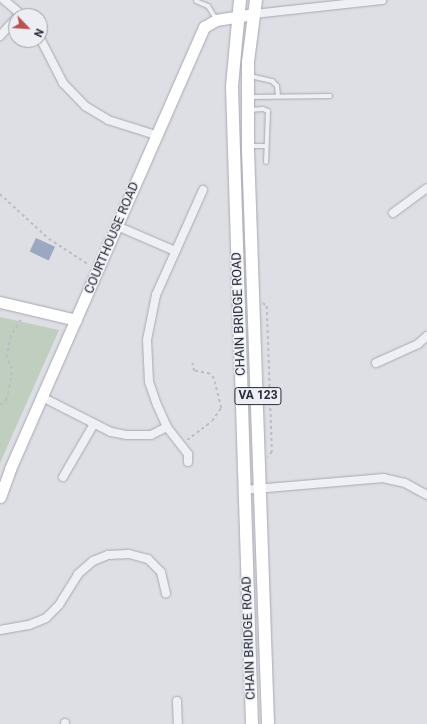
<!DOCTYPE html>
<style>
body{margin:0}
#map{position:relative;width:427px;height:724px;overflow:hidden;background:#dddfe5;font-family:Roboto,sans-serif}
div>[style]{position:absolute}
.green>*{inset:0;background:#c0cebf}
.water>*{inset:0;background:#9ca7c1;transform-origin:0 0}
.path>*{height:1.5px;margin-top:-0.75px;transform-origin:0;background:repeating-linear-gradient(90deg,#bbbdc3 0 3px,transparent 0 6px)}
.roads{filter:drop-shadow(0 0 1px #a7a9b1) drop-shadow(0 0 1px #a7a9b1)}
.lane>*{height:4px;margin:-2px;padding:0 2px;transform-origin:2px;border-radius:2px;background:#eff0f4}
.street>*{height:8px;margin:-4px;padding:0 4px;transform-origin:4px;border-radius:4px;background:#eff0f4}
.secondary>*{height:11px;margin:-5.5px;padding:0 5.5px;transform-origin:5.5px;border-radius:5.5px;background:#fff}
.primary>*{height:12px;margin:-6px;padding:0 6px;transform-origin:6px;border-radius:6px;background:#fff}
span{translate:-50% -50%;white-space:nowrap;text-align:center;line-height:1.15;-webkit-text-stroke:3px #eceef3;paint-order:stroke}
.shield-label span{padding:1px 3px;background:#eceef3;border:1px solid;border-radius:3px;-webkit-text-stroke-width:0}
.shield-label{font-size:12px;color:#282c39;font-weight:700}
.street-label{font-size:13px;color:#282c39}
.north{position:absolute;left:8px;top:8px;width:40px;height:40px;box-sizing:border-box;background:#eceef3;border:1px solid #9ea0a9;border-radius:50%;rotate:115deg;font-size:11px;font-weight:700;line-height:16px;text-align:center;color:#282c39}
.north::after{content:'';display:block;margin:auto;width:14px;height:18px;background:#bc514f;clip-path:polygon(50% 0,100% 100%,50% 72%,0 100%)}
</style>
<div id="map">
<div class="green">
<div style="clip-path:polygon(0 317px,59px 330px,0 463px)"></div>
</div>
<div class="water">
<div style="left:36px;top:238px;width:21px;height:15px;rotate:25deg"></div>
</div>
<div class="path">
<div style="left:0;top:194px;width:67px;rotate:42.6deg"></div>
<div style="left:49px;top:239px;width:46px;rotate:32.7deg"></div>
<div style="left:263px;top:303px;width:5px;rotate:37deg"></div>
<div style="left:267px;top:306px;width:146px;rotate:88deg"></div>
<div style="left:272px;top:452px;width:7px;rotate:124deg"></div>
<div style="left:0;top:405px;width:8px;rotate:-40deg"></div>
<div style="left:6px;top:400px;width:13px;rotate:-77deg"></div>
<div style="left:9px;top:387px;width:18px;rotate:-81deg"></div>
<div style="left:12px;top:369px;width:13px;rotate:-117deg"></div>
<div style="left:6px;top:357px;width:19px;rotate:-78deg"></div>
<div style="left:10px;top:338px;width:24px;rotate:-60deg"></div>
<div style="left:187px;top:440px;width:31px;rotate:-37deg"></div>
<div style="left:212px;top:421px;width:16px;rotate:-55deg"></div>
<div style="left:221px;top:408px;width:30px;rotate:-104deg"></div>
<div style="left:214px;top:379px;width:6px;rotate:-129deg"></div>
<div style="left:210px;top:374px;width:16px;rotate:-169deg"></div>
<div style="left:194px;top:371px;width:8px;rotate:-104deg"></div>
</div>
<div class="roads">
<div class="lane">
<div style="left:196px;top:1px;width:13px;rotate:23deg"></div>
<div style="left:208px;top:6px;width:15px;rotate:58deg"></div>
<div style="left:250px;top:76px;width:23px;rotate:13deg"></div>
<div style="left:272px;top:81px;width:7px;rotate:45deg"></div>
<div style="left:277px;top:86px;width:10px;rotate:84deg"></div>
<div style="left:250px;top:97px;width:80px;rotate:-0.7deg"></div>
<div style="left:248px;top:110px;width:15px;rotate:-4deg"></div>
<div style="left:263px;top:109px;width:5px;rotate:22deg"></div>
<div style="left:268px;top:111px;width:51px;rotate:92.2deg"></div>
<div style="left:250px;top:146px;width:16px"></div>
</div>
<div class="street">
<div style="left:4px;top:0;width:25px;rotate:40deg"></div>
<div style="left:254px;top:14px;width:129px;rotate:-6.2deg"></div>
<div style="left:0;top:36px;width:24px;rotate:-48deg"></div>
<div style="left:40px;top:38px;width:51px;rotate:62.9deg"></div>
<div style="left:63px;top:83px;width:32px;rotate:46deg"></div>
<div style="left:85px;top:106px;width:27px;rotate:31deg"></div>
<div style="left:108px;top:120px;width:50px;rotate:17.4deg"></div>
<div style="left:393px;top:213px;width:42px;rotate:-36.3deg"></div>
<div style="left:117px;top:226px;width:63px;rotate:23.3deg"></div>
<div style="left:376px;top:363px;width:46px;rotate:-24.3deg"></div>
<div style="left:418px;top:344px;width:12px;rotate:-42deg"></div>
<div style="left:42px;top:397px;width:77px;rotate:26.9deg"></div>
<div style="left:111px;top:432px;width:15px;rotate:11deg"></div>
<div style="left:126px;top:435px;width:25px"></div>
<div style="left:151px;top:435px;width:18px;rotate:-27deg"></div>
<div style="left:188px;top:462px;width:8px;rotate:-90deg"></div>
<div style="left:188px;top:454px;width:34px;rotate:-128deg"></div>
<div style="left:167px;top:427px;width:24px;rotate:-114deg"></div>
<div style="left:157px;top:405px;width:24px;rotate:-109deg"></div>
<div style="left:149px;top:382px;width:42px;rotate:-92.7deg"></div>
<div style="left:147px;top:340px;width:46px;rotate:-78.7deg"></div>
<div style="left:156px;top:295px;width:115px;rotate:-65.9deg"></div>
<div style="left:63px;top:477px;width:61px;rotate:-59.7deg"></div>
<div style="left:244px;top:490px;width:140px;rotate:-4.9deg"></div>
<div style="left:383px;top:478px;width:23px;rotate:13deg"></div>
<div style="left:405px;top:483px;width:25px;rotate:29deg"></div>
<div style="left:0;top:630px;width:29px;rotate:-10deg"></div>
<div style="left:29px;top:625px;width:18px;rotate:-22deg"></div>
<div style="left:46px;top:618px;width:18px;rotate:-45deg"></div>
<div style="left:59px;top:605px;width:36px;rotate:-58deg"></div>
<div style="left:78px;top:574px;width:20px;rotate:-41deg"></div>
<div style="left:93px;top:561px;width:16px;rotate:-22deg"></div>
<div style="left:108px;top:555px;width:21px;rotate:-3deg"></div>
<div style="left:129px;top:554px;width:20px;rotate:15deg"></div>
<div style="left:148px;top:559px;width:18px;rotate:45deg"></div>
<div style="left:161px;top:572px;width:22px;rotate:77deg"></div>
<div style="left:177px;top:701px;width:23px;rotate:88deg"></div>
<div style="left:65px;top:724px;width:1px;rotate:-90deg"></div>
</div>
<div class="secondary">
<div style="left:0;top:302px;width:78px;rotate:13.3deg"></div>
<div style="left:0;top:497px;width:30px;rotate:-70deg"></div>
<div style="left:10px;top:469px;width:483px;rotate:-66.3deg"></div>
<div style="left:204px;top:27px;width:14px;rotate:-30deg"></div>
<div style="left:216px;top:20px;width:38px;rotate:-9deg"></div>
</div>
<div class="primary">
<div style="left:240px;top:0;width:87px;rotate:95.3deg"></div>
<div style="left:232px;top:87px;width:637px;rotate:88.2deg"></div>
<div style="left:256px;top:0;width:63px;rotate:97.4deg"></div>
<div style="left:248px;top:62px;width:88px;rotate:90deg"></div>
<div style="left:248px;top:150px;width:574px;rotate:88deg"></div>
</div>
</div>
<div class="shield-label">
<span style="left:258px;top:396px">VA 123</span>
</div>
<div class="street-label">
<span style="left:112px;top:238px;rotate:-67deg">COURTHOUSE ROAD</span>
<span style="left:239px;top:314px;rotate:-92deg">CHAIN BRIDGE ROAD</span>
<span style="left:249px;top:638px;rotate:-92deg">CHAIN BRIDGE ROAD</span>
</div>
<div class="north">N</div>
</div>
